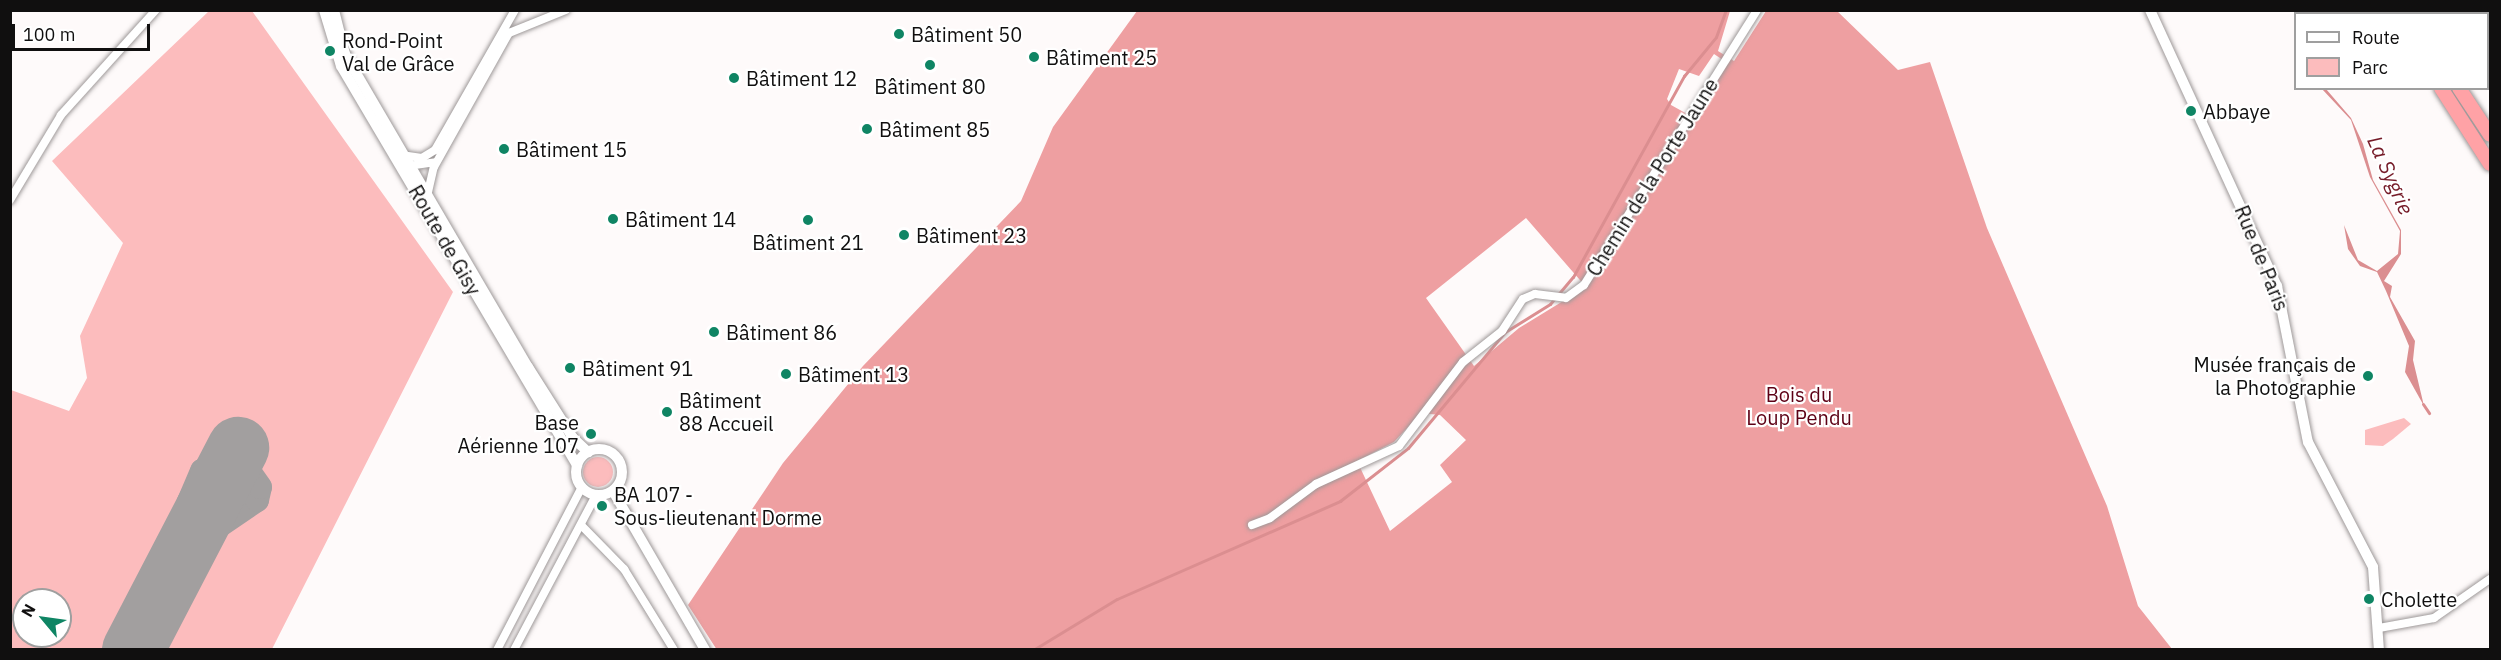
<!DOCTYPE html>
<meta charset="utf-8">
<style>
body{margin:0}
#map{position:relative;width:2501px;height:660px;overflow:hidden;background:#fefafa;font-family:"IBM Plex Sans",sans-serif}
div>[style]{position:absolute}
.green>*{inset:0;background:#fcbcbd}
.round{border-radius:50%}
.forest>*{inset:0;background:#ee9fa1}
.water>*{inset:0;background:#db8e90}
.stream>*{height:3px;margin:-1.5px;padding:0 1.5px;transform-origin:1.5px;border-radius:1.5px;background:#db8e90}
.taxiway>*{height:24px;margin:-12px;padding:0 12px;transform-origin:12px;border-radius:12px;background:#a29f9f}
.runway>*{height:62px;margin:-31px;padding:0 31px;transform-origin:31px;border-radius:31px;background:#a29f9f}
.roads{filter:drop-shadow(0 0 2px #9e9999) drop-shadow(0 0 2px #9e9999)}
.minor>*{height:8px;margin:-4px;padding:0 4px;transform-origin:4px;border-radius:4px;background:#fff}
.tertiary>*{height:10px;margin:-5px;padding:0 5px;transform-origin:5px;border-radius:5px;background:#fff}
.tertiary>.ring{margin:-5px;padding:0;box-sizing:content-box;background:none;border:10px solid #fff;border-radius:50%}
.trunk>*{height:14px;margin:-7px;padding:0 7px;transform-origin:7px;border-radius:7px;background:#ffa2a6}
.dots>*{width:16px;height:16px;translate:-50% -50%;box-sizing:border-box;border:3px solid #fff;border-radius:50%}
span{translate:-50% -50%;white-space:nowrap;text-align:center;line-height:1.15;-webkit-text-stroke:4.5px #fff;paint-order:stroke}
.poi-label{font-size:20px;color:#100f0f}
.left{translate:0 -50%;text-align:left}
.right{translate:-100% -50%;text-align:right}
.street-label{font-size:20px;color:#100f0f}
.park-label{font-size:20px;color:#5d0015}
.water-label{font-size:21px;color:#761b28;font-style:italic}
.frame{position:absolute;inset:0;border:12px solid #100f0f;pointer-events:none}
.legend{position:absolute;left:2294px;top:12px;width:195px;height:78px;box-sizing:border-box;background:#fff;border:2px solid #9f9f9f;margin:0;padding:8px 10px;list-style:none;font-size:18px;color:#100f0f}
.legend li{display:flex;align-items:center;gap:12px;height:30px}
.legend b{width:30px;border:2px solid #9f9f9f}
.north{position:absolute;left:12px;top:588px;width:60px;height:60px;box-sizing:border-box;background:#fff;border:2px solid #9f9f9f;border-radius:50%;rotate:299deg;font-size:16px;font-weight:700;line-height:24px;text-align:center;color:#100f0f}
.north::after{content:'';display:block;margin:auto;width:21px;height:27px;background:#0f8564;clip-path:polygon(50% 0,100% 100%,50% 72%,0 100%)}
.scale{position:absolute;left:12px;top:24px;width:138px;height:27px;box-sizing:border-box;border:3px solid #100f0f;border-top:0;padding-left:8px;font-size:18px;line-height:21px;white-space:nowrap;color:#100f0f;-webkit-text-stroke:4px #fff;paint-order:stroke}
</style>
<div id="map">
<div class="green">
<div style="clip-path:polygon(evenodd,209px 11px,252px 11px,453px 292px,272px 649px,11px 649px,11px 390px,69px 411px,87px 378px,80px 336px,123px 243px,52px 161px,209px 11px,24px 600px,60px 600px,60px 636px,24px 636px,24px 600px)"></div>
<div style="clip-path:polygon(2404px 418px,2411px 424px,2393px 439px,2383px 446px,2365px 445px,2365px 430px)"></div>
<div class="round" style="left:583px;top:457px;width:30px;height:30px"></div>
</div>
<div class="forest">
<div style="clip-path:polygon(evenodd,1836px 10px,1898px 70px,1930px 62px,1987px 228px,2107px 506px,2138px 606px,2172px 649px,717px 650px,688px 605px,783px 463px,863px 366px,1021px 201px,1053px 127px,1137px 11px,1730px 11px,1718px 51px,1734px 61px,1766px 11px,1836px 10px,1714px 54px,1723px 60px,1689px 115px,1671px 105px,1667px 99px,1679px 69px,1699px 76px,1714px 54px,1836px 10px,1526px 218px,1586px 287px,1519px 328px,1474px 366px,1426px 298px,1526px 218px,1836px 10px,1421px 413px,1440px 415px,1466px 440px,1440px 465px,1452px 482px,1390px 531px,1357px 461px,1394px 442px,1421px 413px)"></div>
</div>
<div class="water">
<div style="clip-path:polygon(2322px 89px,2326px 89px,2351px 118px,2363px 144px,2373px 180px,2401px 230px,2401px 254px,2384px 281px,2392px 286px,2390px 297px,2415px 341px,2413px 360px,2424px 406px,2405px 372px,2409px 346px,2386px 291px,2377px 272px,2360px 266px,2348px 249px,2344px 225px,2358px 260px,2377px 271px,2398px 254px,2400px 231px,2370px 177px,2351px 120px)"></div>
</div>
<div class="stream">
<div style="left:2423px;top:404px;width:11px;rotate:56deg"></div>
<div style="left:1033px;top:650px;width:98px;rotate:-31.3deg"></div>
<div style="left:1117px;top:599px;width:244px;rotate:-23.7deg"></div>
<div style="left:1340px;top:501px;width:86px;rotate:-37.9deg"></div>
<div style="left:1408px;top:448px;width:151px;rotate:-50.1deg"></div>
<div style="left:1505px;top:332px;width:53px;rotate:-31.9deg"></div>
<div style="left:1550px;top:304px;width:35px;rotate:-50deg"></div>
<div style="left:1573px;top:277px;width:230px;rotate:-61.1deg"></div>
<div style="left:1684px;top:76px;width:50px;rotate:-50.6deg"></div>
<div style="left:1716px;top:37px;width:29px;rotate:-70deg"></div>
</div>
<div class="taxiway">
<div style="left:185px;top:549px;width:87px;rotate:-34.2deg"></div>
<div style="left:257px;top:500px;width:13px;rotate:-77deg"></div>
<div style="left:260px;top:487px;width:19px;rotate:-125deg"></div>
<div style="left:249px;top:471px;width:30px;rotate:-166deg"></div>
<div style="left:220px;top:464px;width:19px;rotate:159deg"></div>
<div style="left:202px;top:471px;width:34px;rotate:113deg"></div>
<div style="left:189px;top:502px;width:24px;rotate:68deg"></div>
</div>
<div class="runway">
<div style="left:133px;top:650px;width:228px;rotate:-62.5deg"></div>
</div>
<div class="roads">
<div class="minor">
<div style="left:408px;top:156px;width:14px;rotate:8deg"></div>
<div style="left:422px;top:158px;width:15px;rotate:-32deg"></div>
<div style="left:435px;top:150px;width:161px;rotate:-60.3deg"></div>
<div style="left:408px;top:166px;width:28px;rotate:-8deg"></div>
<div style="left:428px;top:192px;width:26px;rotate:-77deg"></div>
<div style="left:434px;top:167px;width:154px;rotate:-60.8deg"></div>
<div style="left:509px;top:33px;width:61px;rotate:-22deg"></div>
<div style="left:10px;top:200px;width:99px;rotate:-59deg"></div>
<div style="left:61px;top:115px;width:142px;rotate:-47.9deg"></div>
<div style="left:581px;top:525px;width:62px;rotate:45.7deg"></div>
<div style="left:624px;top:569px;width:95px;rotate:58.3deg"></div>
<div style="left:1252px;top:525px;width:19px;rotate:-21deg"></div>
<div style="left:1270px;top:518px;width:57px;rotate:-36.5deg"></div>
<div style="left:1316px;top:484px;width:91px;rotate:-24.6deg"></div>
<div style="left:1399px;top:446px;width:106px;rotate:-52.7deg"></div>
<div style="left:1463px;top:362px;width:50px;rotate:-38.5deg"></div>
<div style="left:1502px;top:331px;width:38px;rotate:-57deg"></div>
<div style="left:1523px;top:299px;width:13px;rotate:-23deg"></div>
<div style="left:1535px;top:294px;width:31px;rotate:7deg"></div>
<div style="left:1566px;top:298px;width:22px;rotate:-36deg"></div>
<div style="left:1584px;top:285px;width:325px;rotate:-57.8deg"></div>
<div style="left:2379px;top:628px;width:56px;rotate:-10.3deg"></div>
<div style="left:2434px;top:618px;width:68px;rotate:-34.9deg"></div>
<div style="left:497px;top:650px;width:184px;rotate:-62.5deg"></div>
<div style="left:514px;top:650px;width:175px;rotate:-62.1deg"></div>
</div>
<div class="tertiary">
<div style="left:324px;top:10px;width:59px;rotate:73.1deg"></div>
<div style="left:341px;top:66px;width:464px;rotate:59.4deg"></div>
<div style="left:334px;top:10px;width:45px;rotate:76deg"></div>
<div style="left:345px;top:54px;width:363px;rotate:59.7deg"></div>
<div style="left:528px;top:367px;width:84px;rotate:57.6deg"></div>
<div style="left:573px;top:438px;width:21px;rotate:43deg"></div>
<div style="left:2150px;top:10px;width:304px;rotate:65.3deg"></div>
<div style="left:2277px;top:286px;width:159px;rotate:78.8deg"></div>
<div style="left:2308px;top:442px;width:141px;rotate:62.5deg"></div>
<div style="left:2373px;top:567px;width:83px;rotate:85.9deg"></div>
<div class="ring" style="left:576px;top:449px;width:36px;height:36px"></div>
<div style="left:613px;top:491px;width:184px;rotate:59.9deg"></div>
</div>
<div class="trunk">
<div style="left:2381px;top:10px;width:4px;rotate:63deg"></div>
<div style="left:2400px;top:10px;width:5px;rotate:53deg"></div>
<div style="left:2441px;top:88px;width:90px;rotate:57.2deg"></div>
<div style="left:2459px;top:88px;width:56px;rotate:56.6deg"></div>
</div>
</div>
<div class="dots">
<div style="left:899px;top:34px;background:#0f8564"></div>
<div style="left:330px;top:51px;background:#0f8564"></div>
<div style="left:1034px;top:57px;background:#0f8564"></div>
<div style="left:930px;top:65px;background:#0f8564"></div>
<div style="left:734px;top:78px;background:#0f8564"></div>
<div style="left:2191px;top:111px;background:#0f8564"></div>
<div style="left:867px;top:129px;background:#0f8564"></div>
<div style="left:504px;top:149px;background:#0f8564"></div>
<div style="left:613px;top:219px;background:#0f8564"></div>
<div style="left:808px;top:220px;background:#0f8564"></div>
<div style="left:904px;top:235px;background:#0f8564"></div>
<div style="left:714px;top:332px;background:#0f8564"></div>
<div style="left:570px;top:368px;background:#0f8564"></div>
<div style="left:786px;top:374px;background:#0f8564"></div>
<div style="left:2368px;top:376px;background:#0f8564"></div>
<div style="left:667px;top:412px;background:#0f8564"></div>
<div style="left:591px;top:434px;background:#0f8564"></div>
<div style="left:602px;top:506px;background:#0f8564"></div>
<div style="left:2369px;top:599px;background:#0f8564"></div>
</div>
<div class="poi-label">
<span class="left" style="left:911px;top:34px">Bâtiment 50</span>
<span class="left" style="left:342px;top:52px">Rond-Point<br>Val de Grâce</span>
<span class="left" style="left:1046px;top:57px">Bâtiment 25</span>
<span class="left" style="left:746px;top:78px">Bâtiment 12</span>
<span style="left:930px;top:86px">Bâtiment 80</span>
<span class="left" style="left:2203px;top:111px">Abbaye</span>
<span class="left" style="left:879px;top:129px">Bâtiment 85</span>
<span class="left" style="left:516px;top:149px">Bâtiment 15</span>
<span class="left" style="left:625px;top:219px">Bâtiment 14</span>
<span class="left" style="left:916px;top:235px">Bâtiment 23</span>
<span style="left:808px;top:242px">Bâtiment 21</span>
<span class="left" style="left:726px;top:332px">Bâtiment 86</span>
<span class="right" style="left:2356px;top:376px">Musée français de<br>la Photographie</span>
<span class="left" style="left:582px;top:368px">Bâtiment 91</span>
<span class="left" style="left:798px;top:374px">Bâtiment 13</span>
<span class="left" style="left:679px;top:412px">Bâtiment<br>88 Accueil</span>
<span class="right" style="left:579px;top:434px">Base<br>Aérienne 107</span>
<span class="left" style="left:614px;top:506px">BA 107 -<br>Sous-lieutenant Dorme</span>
<span class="left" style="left:2381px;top:599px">Cholette</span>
</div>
<div class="street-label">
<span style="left:1652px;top:177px;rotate:-58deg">Chemin de la Porte Jaune</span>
<span style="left:445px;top:240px;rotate:60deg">Route de Gisy</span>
<span style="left:2262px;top:258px;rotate:68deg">Rue de Paris</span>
</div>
<div class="park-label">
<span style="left:1799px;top:406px">Bois du<br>Loup Pendu</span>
</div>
<div class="water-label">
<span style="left:2391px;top:175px;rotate:66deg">La Sygrie</span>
</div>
<div class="frame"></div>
<ul class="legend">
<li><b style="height:8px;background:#fff"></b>Route</li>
<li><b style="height:16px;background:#fcbcbd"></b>Parc</li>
</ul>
<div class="north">N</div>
<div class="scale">100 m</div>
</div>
